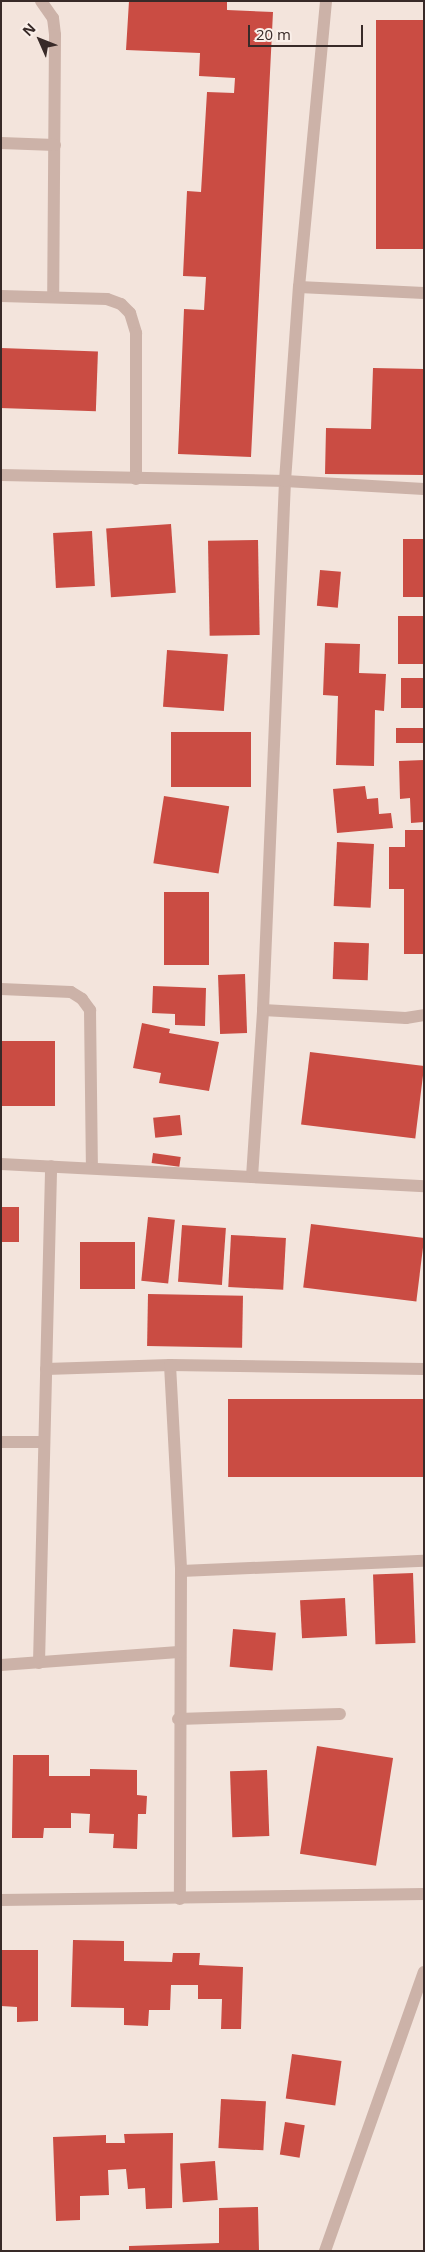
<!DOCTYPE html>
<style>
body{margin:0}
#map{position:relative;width:425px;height:2252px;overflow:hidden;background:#f3e4dc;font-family:"Open Sans",sans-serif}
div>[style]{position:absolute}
.building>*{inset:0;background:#ca4c43;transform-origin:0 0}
.street>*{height:12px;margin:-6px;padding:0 6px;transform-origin:6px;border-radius:6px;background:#ccb2a8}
span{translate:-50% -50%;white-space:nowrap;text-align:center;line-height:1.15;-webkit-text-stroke:5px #faefe9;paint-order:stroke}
.frame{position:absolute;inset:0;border:2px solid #382a28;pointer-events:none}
.north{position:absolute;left:15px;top:15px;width:50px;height:50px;-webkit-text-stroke:4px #faefe9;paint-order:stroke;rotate:314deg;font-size:14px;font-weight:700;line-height:20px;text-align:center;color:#382a28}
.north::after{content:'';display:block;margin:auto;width:18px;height:22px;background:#382a28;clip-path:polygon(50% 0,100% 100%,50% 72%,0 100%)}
.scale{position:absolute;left:248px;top:25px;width:115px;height:22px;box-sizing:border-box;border:2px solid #382a28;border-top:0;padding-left:6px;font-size:15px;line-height:18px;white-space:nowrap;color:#382a28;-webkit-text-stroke:4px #faefe9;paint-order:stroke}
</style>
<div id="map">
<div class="building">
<div style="clip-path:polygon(129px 1px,227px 1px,227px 10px,273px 12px,251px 457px,178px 454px,184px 309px,204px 310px,206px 277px,183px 276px,187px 191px,201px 192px,207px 92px,234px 93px,235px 78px,199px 76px,200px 53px,126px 50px)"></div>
<div style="left:376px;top:20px;width:48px;height:229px"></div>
<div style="left:1px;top:348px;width:97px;height:60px;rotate:2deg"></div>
<div style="clip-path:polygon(373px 368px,424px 369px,424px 475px,325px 474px,326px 428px,371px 429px)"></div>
<div style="left:171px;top:524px;width:69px;height:65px;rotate:86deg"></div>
<div style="left:92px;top:531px;width:55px;height:39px;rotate:87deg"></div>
<div style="left:403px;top:539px;width:21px;height:58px"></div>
<div style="left:258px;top:540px;width:95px;height:50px;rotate:89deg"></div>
<div style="left:320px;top:570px;width:21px;height:36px;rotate:5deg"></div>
<div style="left:398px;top:616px;width:26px;height:48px"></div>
<div style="clip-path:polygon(325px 643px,360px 644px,359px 673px,386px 674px,384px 711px,375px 710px,374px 766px,336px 765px,338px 696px,323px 695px)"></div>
<div style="left:167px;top:650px;width:61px;height:57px;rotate:4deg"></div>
<div style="left:401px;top:678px;width:23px;height:30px"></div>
<div style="left:424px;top:728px;width:15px;height:28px;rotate:90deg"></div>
<div style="left:251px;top:732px;width:55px;height:80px;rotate:90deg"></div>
<div style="clip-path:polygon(424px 760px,424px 822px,411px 823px,410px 798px,400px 799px,399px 761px)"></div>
<div style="clip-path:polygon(365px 786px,367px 799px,378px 798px,379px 814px,391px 813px,393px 828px,337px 833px,333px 789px)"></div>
<div style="left:164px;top:796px;width:66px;height:68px;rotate:9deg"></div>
<div style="clip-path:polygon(405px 830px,424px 830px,424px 954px,404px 954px,404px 889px,389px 889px,389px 847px,405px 847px)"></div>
<div style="left:337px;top:842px;width:37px;height:64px;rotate:3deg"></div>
<div style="left:164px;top:892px;width:45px;height:73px"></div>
<div style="left:334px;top:942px;width:35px;height:37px;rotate:2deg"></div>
<div style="left:245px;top:974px;width:59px;height:27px;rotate:88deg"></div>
<div style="clip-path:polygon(153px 986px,206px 988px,205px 1026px,175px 1025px,175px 1014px,152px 1013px)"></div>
<div style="clip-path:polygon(142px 1023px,170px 1029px,169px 1033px,219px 1042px,209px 1091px,159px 1083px,161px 1073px,133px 1068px)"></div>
<div style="left:1px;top:1041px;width:54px;height:65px"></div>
<div style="left:310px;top:1052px;width:115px;height:73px;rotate:7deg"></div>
<div style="left:180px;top:1115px;width:20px;height:27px;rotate:84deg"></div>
<div style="left:153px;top:1153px;width:28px;height:10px;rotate:8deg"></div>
<div style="left:1px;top:1207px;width:18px;height:35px"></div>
<div style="left:148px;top:1217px;width:27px;height:64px;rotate:6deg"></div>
<div style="left:311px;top:1224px;width:114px;height:64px;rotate:7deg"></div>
<div style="left:182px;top:1225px;width:44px;height:57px;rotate:4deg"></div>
<div style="left:231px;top:1235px;width:55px;height:52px;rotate:3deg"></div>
<div style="left:80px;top:1242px;width:55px;height:47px"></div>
<div style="left:148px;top:1294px;width:95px;height:52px;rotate:1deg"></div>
<div style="left:424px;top:1399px;width:78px;height:196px;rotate:90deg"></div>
<div style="left:413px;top:1573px;width:70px;height:40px;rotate:88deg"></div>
<div style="left:345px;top:1598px;width:38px;height:45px;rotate:87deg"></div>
<div style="left:233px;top:1629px;width:43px;height:38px;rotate:5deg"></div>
<div style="left:317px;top:1746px;width:77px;height:109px;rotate:9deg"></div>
<div style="clip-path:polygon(13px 1755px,49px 1755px,49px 1776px,90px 1776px,90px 1769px,137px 1770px,137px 1795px,147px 1796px,146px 1814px,138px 1814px,137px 1849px,113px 1848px,114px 1834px,89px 1833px,90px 1814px,71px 1813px,71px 1828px,44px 1828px,43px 1838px,12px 1838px)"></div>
<div style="left:267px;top:1770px;width:66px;height:37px;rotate:88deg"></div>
<div style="clip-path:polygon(73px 1940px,124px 1941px,124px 1961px,172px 1962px,173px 1953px,200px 1953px,199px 1965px,243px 1967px,241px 2029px,221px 2029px,222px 1999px,198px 1999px,198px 1985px,171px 1985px,170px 2010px,149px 2010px,148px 2026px,124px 2025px,124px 2008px,71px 2007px)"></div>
<div style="clip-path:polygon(1px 1950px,38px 1950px,38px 2021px,17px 2022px,17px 2007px,1px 2006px)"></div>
<div style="left:292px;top:2054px;width:50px;height:45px;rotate:8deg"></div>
<div style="left:221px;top:2099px;width:45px;height:49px;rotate:3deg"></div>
<div style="left:285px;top:2122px;width:20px;height:33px;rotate:9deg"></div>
<div style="clip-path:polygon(173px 2133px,172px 2208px,146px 2209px,145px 2188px,128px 2189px,126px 2169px,108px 2170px,109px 2195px,80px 2196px,80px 2220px,56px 2221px,53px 2137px,106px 2135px,106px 2143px,125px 2143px,124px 2134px)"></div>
<div style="left:215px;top:2161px;width:39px;height:35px;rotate:86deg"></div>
<div style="clip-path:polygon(258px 2207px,259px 2251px,129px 2251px,129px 2246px,219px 2243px,219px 2208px)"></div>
</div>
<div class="street">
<div style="left:41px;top:1px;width:21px;rotate:55deg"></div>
<div style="left:53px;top:18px;width:17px;rotate:83deg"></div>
<div style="left:55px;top:35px;width:261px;rotate:90.4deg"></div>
<div style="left:1px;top:143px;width:54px;rotate:2.1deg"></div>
<div style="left:299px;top:287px;width:125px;rotate:2.7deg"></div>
<div style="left:1px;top:296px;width:106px;rotate:1.6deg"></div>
<div style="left:107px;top:299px;width:15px;rotate:20deg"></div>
<div style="left:121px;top:304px;width:13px;rotate:45deg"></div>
<div style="left:130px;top:313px;width:21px;rotate:73deg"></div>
<div style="left:136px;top:333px;width:146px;rotate:90deg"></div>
<div style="left:1px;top:475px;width:284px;rotate:1.2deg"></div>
<div style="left:285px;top:481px;width:139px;rotate:3.3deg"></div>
<div style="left:1px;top:989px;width:70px;rotate:2.5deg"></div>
<div style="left:71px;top:992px;width:13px;rotate:32deg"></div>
<div style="left:82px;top:999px;width:14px;rotate:54deg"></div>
<div style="left:90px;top:1010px;width:158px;rotate:89.3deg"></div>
<div style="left:263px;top:1010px;width:143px;rotate:3.2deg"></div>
<div style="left:406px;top:1018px;width:18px;rotate:-9deg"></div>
<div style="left:1px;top:1164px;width:424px;rotate:3deg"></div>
<div style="left:252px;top:1177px;width:167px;rotate:-86.2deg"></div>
<div style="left:263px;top:1010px;width:529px;rotate:-87.62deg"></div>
<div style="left:285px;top:481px;width:195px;rotate:-85.9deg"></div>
<div style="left:299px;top:287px;width:287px;rotate:-84.6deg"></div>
<div style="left:170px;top:1365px;width:206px;rotate:86.9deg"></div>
<div style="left:181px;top:1571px;width:328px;rotate:90.2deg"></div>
<div style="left:46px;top:1369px;width:124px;rotate:-1.8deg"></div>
<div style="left:170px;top:1365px;width:254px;rotate:0.9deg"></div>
<div style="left:1px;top:1442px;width:42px"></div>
<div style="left:181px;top:1571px;width:243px;rotate:-2.4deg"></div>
<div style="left:39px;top:1663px;width:497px;rotate:-88.6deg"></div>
<div style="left:1px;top:1665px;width:178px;rotate:-4.2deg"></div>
<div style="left:178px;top:1719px;width:162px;rotate:-1.8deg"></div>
<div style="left:1px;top:1900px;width:423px;rotate:-0.8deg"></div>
<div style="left:325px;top:2251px;width:296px;rotate:-70.5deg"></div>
</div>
<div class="frame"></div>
<div class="north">N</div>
<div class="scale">20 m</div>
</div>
